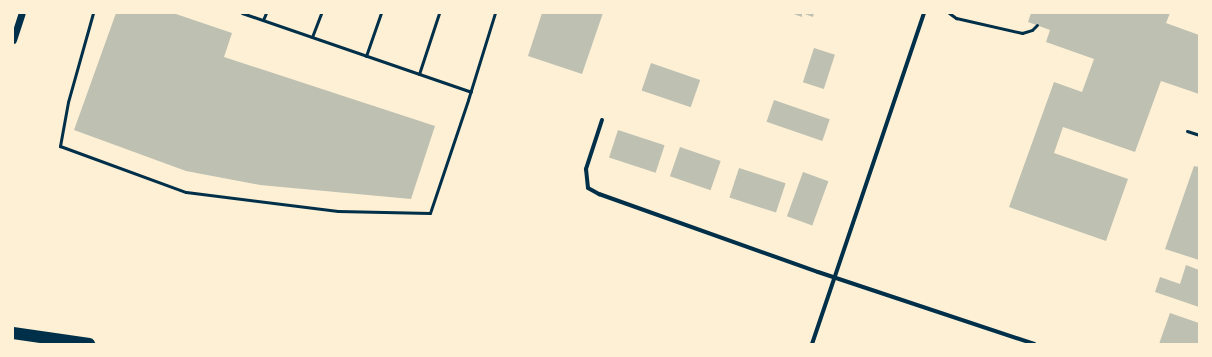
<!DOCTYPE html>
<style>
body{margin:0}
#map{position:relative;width:1212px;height:357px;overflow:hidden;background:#fdf0d5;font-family:"Roboto Condensed",sans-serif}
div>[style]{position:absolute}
.building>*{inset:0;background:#bec0b2;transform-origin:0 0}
.service>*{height:3px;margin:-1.5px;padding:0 1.5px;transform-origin:1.5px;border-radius:1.5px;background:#003049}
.minor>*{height:4px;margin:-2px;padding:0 2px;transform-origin:2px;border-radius:2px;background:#003049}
.tertiary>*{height:7px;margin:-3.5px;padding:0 3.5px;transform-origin:3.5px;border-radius:3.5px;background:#003049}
.motorway>*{height:12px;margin:-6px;padding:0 6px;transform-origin:6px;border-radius:6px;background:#003049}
span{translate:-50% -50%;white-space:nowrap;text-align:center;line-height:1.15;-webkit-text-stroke:3px #fdf0d5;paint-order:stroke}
.frame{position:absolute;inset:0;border:14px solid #fdf0d5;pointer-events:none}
</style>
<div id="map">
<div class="building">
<div style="clip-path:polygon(116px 13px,173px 13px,232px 33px,224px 57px,435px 126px,411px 199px,260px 185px,186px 171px,74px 130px)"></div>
<div style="clip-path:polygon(542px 13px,603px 13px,582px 74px,528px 56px)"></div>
<div style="clip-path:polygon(791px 13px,814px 13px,813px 17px,802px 13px,802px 17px)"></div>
<div style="clip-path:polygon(1031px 13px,1170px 13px,1166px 23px,1199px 35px,1199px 94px,1161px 81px,1135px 152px,1063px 127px,1054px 153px,1128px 179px,1106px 241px,1009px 207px,1054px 82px,1082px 92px,1094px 59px,1046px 42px,1050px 30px,1028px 22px)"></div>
<div style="left:814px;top:48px;width:22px;height:36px;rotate:18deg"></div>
<div style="left:651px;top:63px;width:52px;height:29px;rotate:19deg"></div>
<div style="left:774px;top:100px;width:59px;height:23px;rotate:19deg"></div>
<div style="left:618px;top:130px;width:49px;height:29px;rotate:18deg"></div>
<div style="left:680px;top:147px;width:43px;height:31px;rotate:19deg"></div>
<div style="clip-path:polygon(1194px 166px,1199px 167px,1199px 260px,1165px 249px)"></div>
<div style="left:739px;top:168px;width:49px;height:31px;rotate:18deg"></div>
<div style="left:803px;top:172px;width:27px;height:47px;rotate:20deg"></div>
<div style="clip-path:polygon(1186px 265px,1199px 270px,1199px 307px,1155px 292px,1160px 277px,1180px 284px)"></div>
<div style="clip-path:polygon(1170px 313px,1199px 323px,1199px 344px,1159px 344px)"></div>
</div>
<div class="service">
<div style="left:93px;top:13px;width:92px;rotate:105.7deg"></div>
<div style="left:68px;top:102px;width:45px;rotate:100.3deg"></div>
<div style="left:60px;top:146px;width:134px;rotate:20.1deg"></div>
<div style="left:186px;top:192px;width:153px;rotate:7.1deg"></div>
<div style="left:338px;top:211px;width:92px;rotate:1.2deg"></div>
<div style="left:430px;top:213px;width:119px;rotate:-71.4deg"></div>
<div style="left:468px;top:100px;width:91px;rotate:-72.8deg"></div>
<div style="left:242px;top:13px;width:242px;rotate:19deg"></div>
<div style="left:949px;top:13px;width:9px;rotate:36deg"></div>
<div style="left:956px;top:18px;width:68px;rotate:12.8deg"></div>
<div style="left:1022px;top:33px;width:10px;rotate:-17deg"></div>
<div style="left:1032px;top:30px;width:7px;rotate:-45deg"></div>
<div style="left:263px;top:20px;width:8px;rotate:-67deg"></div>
<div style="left:312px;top:37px;width:26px;rotate:-69deg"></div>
<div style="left:366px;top:56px;width:46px;rotate:-70.8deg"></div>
<div style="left:419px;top:74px;width:64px;rotate:-71.8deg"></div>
<div style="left:1187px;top:131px;width:13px;rotate:18deg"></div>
</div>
<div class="minor">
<div style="left:602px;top:120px;width:52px;rotate:108.1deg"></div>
<div style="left:586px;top:169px;width:19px;rotate:84deg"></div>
<div style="left:588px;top:188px;width:13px;rotate:29deg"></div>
<div style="left:599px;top:194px;width:232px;rotate:19.6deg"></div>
<div style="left:818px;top:272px;width:228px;rotate:18.4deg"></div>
<div style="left:812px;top:344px;width:349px;rotate:-71.3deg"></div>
</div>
<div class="tertiary">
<div style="left:13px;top:40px;width:28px;rotate:-72deg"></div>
</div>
<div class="motorway">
<div style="left:13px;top:333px;width:77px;rotate:8.2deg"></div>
</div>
<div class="frame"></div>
</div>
